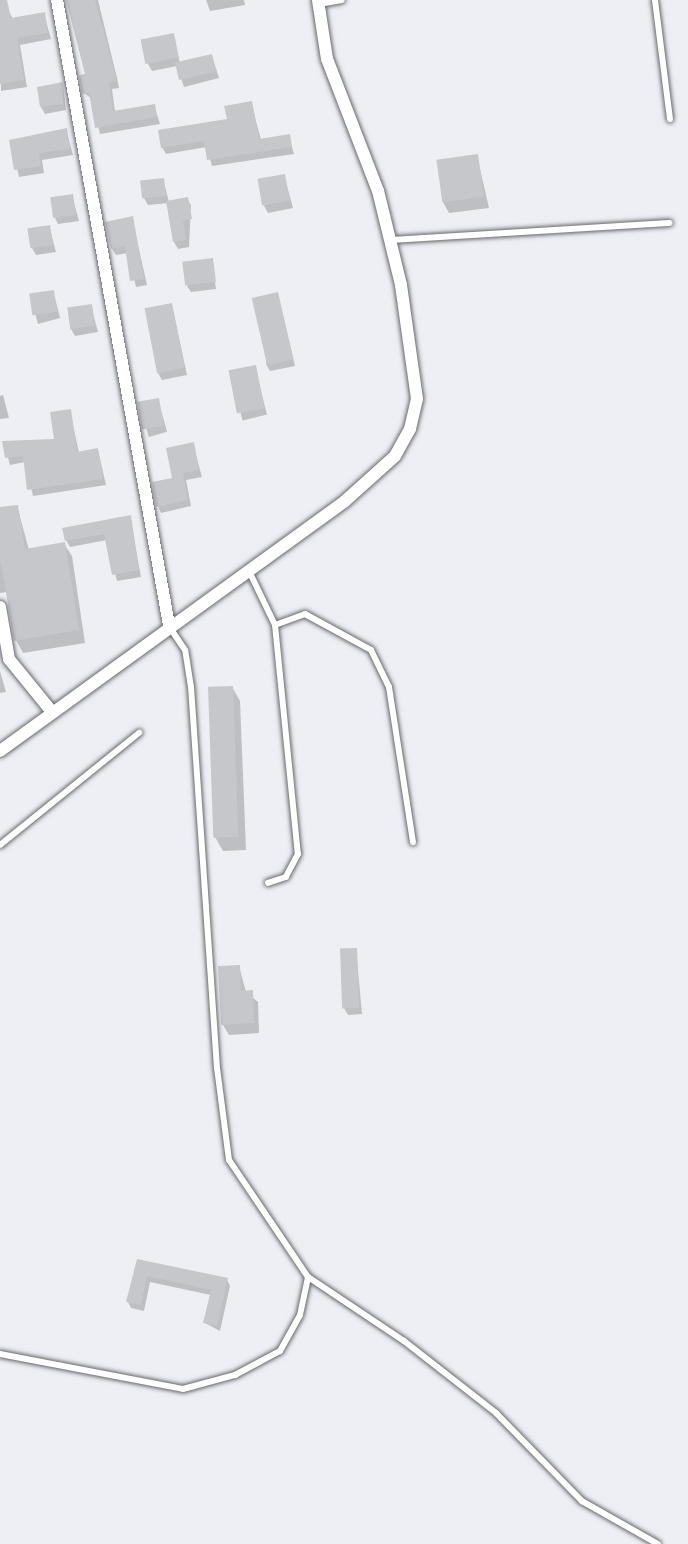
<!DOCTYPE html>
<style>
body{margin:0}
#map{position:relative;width:688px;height:1544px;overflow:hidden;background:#edeff4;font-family:"Golos Text",sans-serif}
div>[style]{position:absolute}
.shadow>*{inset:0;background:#0003;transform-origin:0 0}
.building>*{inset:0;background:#c5c7cb;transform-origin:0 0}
.roads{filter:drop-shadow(0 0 2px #67696d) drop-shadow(0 0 2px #67696d)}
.lane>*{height:6px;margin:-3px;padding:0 3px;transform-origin:3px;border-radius:3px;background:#fff}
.street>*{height:12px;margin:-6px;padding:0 6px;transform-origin:6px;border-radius:6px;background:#fff}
span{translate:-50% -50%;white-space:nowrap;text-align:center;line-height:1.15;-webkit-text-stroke:4.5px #fbfcfe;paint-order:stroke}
</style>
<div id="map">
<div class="shadow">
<div style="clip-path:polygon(71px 0,98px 0,117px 78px,119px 88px,112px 89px,115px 112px,154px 105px,160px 124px,100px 134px,92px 99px,84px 93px,87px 75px)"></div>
<div style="clip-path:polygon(206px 0,244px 0,245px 5px,210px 11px)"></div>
<div style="clip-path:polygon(8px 10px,13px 19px,44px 14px,51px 39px,20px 45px,27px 87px,1px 91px,0 11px)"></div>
<div style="clip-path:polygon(173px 35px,180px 63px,212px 56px,219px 78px,184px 87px,177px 66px,152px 71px,148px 64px)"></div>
<div style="clip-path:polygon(63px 84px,66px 110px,45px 114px,41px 107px)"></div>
<div style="clip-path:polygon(251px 102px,261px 140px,289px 136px,294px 154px,212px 166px,207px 147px,166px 154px,162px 147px,228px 120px)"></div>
<div style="clip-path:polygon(66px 130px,73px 155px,42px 160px,44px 173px,19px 177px,11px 141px)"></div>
<div style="clip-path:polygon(477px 156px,489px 208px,449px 213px,443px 202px)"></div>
<div style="clip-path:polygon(284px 175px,293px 208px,268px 213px,264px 206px)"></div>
<div style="clip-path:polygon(163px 179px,169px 202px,187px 199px,191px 205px,189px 247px,178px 249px,174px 242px,168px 203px,148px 205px,144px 198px)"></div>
<div style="clip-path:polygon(72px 196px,79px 221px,58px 224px,55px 218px)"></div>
<div style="clip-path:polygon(132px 218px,147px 285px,136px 287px,128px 253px,116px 255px,112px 249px)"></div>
<div style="clip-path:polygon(49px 226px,56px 252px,36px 255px,32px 248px)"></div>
<div style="clip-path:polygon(212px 260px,216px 289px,191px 292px,187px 286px)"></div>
<div style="left:53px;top:291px;width:28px;height:23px;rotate:75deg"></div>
<div style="clip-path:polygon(277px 293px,295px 366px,270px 371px,266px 364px)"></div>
<div style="clip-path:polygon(172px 305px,187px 375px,162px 380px,158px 373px)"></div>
<div style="clip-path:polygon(91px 306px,98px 332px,75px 336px,71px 329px)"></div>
<div style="left:255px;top:367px;width:49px;height:25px;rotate:76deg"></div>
<div style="clip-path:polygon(3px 395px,9px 418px,0 419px,0 396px)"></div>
<div style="left:158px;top:400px;width:33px;height:19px;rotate:74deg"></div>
<div style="clip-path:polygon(70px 411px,79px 453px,98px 450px,106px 485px,33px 496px,25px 462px,10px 465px,4px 443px,56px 441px)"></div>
<div style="clip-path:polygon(193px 444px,202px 477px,186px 480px,191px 506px,161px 513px,158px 506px)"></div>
<div style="clip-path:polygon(17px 506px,29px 550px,64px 544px,72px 556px,85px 643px,23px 653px,16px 640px,7px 592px,0 593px,0 509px)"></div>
<div style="clip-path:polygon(130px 517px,141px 577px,117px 581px,107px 540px,70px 547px,66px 540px)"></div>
<div style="clip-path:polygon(0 671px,6px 692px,0 693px)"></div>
<div style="clip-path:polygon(232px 687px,240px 701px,246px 850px,223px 851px,215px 837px)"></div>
<div style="clip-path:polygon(356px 949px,362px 1014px,348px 1015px,344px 1008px)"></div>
<div style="clip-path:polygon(239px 966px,246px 992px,258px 1002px,259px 1033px,229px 1035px,223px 1025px)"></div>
<div style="clip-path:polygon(138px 1261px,227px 1280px,230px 1286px,220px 1331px,205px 1323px,211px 1295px,150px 1282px,144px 1311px,131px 1308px,128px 1302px)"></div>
</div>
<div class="building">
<div style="clip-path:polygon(0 0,7px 0,11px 18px,45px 12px,48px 33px,17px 38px,24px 80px,0 84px)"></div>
<div style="clip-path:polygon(66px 0,95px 0,114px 70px,116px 81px,109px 82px,113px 111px,155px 104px,157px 117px,95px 128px,89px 93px,82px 94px,79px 75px,85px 74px)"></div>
<div style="left:174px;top:33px;width:25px;height:34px;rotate:79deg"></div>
<div style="left:212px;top:54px;width:18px;height:38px;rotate:77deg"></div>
<div style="clip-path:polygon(63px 82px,63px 104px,40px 107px,37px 87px)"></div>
<div style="clip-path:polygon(252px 101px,259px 139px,290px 134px,292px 147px,207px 160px,204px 141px,161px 148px,158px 130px,227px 119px,224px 106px)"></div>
<div style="clip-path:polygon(67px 128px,70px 149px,39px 153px,41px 166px,14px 170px,9px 140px)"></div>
<div style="left:478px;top:154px;width:43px;height:42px;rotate:82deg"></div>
<div style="left:285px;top:174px;width:27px;height:28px;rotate:80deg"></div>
<div style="left:164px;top:178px;width:18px;height:24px;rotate:84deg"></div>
<div style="left:73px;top:194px;width:21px;height:23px;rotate:82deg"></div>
<div style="clip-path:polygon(188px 197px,192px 219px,183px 220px,186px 240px,173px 242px,166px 201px)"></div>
<div style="clip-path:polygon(133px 216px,144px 279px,130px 281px,125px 246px,111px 249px,105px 222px)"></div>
<div style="left:50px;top:225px;width:20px;height:23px;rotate:81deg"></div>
<div style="left:213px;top:258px;width:24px;height:31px;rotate:83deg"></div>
<div style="left:54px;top:290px;width:22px;height:25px;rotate:82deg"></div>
<div style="left:278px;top:292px;width:69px;height:27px;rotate:77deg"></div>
<div style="left:172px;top:303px;width:66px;height:28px;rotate:79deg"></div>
<div style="left:92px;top:304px;width:22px;height:25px;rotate:82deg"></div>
<div style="left:256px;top:365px;width:44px;height:28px;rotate:79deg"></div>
<div style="left:159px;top:398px;width:28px;height:22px;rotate:80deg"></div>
<div style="clip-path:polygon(71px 409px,77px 452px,98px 448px,103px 479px,27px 490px,23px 456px,5px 458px,2px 441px,54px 439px,50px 412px)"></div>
<div style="clip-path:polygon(194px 442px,199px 470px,183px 473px,188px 500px,156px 507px,152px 482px,172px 478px,166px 448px)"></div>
<div style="clip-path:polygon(18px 505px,25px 549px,65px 542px,79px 630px,14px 641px,0 556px,0 507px)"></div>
<div style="clip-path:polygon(131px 515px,139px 570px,112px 575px,104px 534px,65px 541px,62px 528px)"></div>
<div style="left:233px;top:686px;width:151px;height:25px;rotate:88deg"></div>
<div style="left:357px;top:948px;width:60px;height:17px;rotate:88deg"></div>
<div style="clip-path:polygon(240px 965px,241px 991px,253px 990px,254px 1023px,221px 1025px,218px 966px)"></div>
<div style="clip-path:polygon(137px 1259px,228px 1278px,217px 1326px,203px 1323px,211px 1290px,147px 1276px,141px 1305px,126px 1302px)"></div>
</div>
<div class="roads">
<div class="lane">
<div style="left:655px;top:0;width:120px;rotate:82.8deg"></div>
<div style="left:319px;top:4px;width:23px;rotate:-10deg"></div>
<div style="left:390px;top:240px;width:280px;rotate:-3.5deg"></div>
<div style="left:249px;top:571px;width:60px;rotate:64.3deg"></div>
<div style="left:275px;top:625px;width:230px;rotate:84.3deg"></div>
<div style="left:298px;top:854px;width:26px;rotate:118deg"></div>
<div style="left:286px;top:877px;width:19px;rotate:162deg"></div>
<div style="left:275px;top:625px;width:32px;rotate:-20deg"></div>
<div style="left:305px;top:614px;width:75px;rotate:28.6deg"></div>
<div style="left:371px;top:650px;width:41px;rotate:64.1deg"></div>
<div style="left:389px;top:687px;width:157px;rotate:81.2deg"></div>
<div style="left:0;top:845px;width:179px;rotate:-38.9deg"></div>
<div style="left:308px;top:1277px;width:115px;rotate:33.7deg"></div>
<div style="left:404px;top:1341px;width:117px;rotate:38deg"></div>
<div style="left:496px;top:1413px;width:123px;rotate:45.7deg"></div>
<div style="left:582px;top:1501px;width:87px;rotate:29.5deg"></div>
<div style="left:0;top:1354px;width:186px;rotate:10.8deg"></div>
<div style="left:183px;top:1389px;width:54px;rotate:-15.1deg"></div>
<div style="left:235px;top:1375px;width:51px;rotate:-28.1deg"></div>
<div style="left:280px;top:1351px;width:41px;rotate:-60.9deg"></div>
<div style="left:300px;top:1315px;width:39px;rotate:-78deg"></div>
<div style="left:308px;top:1277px;width:141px;rotate:-124deg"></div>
<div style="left:229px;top:1160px;width:93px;rotate:-97.4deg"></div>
<div style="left:217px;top:1068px;width:382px;rotate:-93.9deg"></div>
<div style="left:191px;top:687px;width:37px;rotate:-99deg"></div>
<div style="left:185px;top:650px;width:29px;rotate:-124deg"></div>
</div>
<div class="street">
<div style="left:57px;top:0;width:635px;rotate:79.84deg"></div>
<div style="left:0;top:607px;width:53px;rotate:80.2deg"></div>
<div style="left:9px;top:659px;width:68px;rotate:50.9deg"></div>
<div style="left:0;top:751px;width:426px;rotate:-35.9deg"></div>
<div style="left:345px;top:501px;width:67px;rotate:-42deg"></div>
<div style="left:395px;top:456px;width:31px;rotate:-61deg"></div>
<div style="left:410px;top:429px;width:31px;rotate:-77deg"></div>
<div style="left:417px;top:399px;width:115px;rotate:-98deg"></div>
<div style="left:401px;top:285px;width:97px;rotate:-103.7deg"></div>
<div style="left:378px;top:191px;width:142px;rotate:-111.1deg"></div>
<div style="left:327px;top:59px;width:60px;rotate:-98.7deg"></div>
</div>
</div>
</div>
